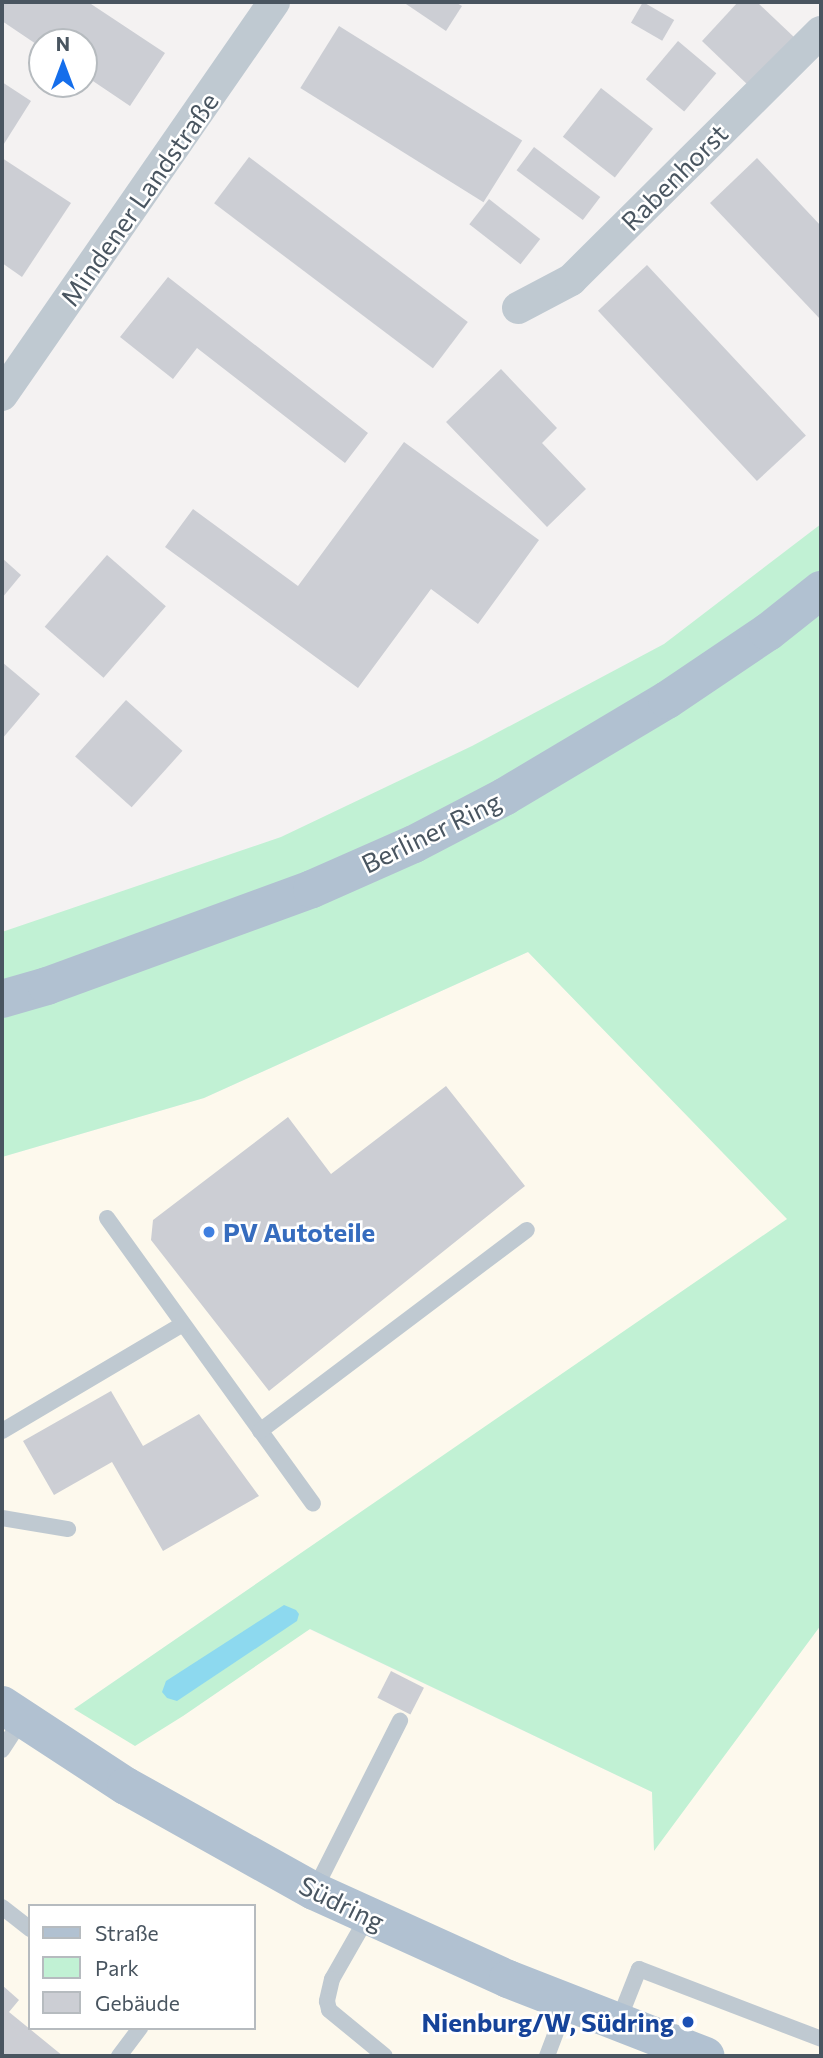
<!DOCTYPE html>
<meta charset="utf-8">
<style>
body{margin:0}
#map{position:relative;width:823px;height:2058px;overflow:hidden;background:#f4f2f2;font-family:Commissioner,sans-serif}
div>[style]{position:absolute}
.commercial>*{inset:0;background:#fdf9ed}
.green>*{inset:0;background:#c1f1d4}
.water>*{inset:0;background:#8dd9ef}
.building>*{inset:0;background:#ccced4;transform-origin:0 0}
.lane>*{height:16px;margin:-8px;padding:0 8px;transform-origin:8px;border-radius:8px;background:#bfc9d1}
.street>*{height:32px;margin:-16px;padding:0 16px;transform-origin:16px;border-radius:16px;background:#bfc9d1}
.primary>*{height:38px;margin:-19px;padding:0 19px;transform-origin:19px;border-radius:19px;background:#b1c1d1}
.dots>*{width:19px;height:19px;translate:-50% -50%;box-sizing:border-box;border:4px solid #fff;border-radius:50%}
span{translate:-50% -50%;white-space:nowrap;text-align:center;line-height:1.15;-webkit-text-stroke:5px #fff;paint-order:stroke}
.street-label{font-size:26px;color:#495560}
.shop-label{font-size:26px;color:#366cbe;font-weight:700}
.left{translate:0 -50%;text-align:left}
.transit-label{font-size:26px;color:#164399;font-weight:700}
.right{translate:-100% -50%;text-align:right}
.frame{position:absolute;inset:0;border:4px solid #495560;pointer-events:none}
.legend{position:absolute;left:28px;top:1904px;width:228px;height:126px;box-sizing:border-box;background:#fff;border:2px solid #b6bbbf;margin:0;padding:9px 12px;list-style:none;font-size:21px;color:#495560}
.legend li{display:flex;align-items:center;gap:14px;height:35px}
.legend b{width:35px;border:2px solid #b6bbbf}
.north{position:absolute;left:28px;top:28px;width:70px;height:70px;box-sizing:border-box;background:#fff;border:2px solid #b6bbbf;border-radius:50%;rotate:0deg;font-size:19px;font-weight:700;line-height:28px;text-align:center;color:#495560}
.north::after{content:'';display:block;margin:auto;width:24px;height:32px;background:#156eeb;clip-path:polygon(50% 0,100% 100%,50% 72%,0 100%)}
</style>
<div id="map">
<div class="commercial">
<div style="clip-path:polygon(evenodd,528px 952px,788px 1219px,74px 1709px,183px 1716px,309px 1629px,652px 1792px,654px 1850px,821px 1625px,821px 2056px,2px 2056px,2px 1157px,204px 1098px,528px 952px,30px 1906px,254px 1906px,254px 2028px,30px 2028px,30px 1906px)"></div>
</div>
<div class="green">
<div style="clip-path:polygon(821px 524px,821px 1625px,654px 1851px,652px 1792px,310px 1629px,183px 1716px,135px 1746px,74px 1709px,787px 1219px,528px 952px,204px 1098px,2px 1157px,2px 932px,281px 837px,472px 746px,664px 644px)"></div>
</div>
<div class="water">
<div style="clip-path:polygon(284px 1605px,296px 1610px,299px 1614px,297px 1621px,177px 1701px,167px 1698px,162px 1692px,166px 1681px)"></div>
</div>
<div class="building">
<div style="clip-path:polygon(2px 2px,88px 2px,165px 53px,130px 106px,84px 75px,84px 42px,42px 42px,42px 48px,2px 21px)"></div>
<div style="clip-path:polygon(403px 2px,455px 2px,462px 6px,446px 31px)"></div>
<div style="left:643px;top:2px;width:36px;height:24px;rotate:30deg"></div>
<div style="clip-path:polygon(738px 2px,757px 2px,795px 38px,749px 86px,702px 41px)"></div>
<div style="left:339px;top:26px;width:216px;height:73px;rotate:32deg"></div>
<div style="left:678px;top:41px;width:50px;height:50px;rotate:40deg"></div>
<div style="clip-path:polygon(2px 82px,31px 101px,2px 147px)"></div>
<div style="left:601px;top:88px;width:66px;height:62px;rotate:38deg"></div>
<div style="left:534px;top:147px;width:83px;height:29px;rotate:37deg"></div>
<div style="left:249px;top:157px;width:274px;height:58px;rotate:37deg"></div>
<div style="clip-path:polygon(2px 158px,71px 203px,22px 277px,2px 263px)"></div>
<div style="clip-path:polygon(757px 158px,821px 226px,821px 320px,710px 203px)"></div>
<div style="left:489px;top:199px;width:65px;height:32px;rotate:38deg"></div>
<div style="left:647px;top:265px;width:233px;height:67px;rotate:47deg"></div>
<div style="clip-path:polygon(168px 277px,368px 433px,345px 463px,197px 348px,173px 379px,120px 337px)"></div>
<div style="clip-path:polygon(501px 369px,557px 428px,542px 443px,586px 489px,547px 527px,446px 422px)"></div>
<div style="clip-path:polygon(404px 442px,539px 540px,478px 624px,431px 589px,358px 688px,165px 547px,193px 509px,298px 586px)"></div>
<div style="left:107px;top:555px;width:78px;height:95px;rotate:41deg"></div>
<div style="clip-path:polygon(2px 558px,21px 575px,2px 598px)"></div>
<div style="clip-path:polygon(2px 662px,40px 694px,2px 739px)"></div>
<div style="left:126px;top:700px;width:76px;height:76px;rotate:42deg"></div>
<div style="clip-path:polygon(446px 1086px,525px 1186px,269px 1391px,151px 1240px,153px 1220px,288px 1117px,331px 1174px)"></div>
<div style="clip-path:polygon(111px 1391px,143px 1446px,199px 1414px,259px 1496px,163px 1551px,112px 1462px,54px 1495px,23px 1441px)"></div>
<div style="left:391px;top:1671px;width:37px;height:30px;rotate:27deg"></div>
<div style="clip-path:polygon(2px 1985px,19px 2000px,9px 2012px,63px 2056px,2px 2056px)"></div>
</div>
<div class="lane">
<div style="left:107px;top:1218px;width:352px;rotate:54.2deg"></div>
<div style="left:2px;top:1431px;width:210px;rotate:-30.6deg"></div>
<div style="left:260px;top:1431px;width:334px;rotate:-37deg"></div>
<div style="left:2px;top:1518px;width:67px;rotate:9.5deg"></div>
<div style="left:2px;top:1750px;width:37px;rotate:-57deg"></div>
<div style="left:314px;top:1891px;width:191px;rotate:-63.2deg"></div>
<div style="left:2px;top:1907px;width:36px;rotate:38deg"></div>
<div style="left:368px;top:1916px;width:73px;rotate:119.7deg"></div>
<div style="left:332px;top:1979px;width:23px;rotate:103deg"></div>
<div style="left:327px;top:2001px;width:9px;rotate:77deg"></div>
<div style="left:329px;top:2010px;width:72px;rotate:39.4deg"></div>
<div style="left:618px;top:2022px;width:57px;rotate:-68.4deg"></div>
<div style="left:639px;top:1969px;width:195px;rotate:21deg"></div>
<div style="left:119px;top:2056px;width:35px;rotate:-53deg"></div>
<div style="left:547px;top:2056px;width:57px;rotate:-69.3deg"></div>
</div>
<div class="street">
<div style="left:518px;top:308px;width:60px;rotate:-27.8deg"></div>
<div style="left:571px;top:280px;width:352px;rotate:-44.8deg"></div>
<div style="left:2px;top:395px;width:478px;rotate:-55.3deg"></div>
</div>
<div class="primary">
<div style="left:2px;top:999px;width:47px;rotate:-16.1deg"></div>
<div style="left:47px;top:986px;width:282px;rotate:-20.1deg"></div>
<div style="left:312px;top:889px;width:111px;rotate:-23.8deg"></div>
<div style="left:414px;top:844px;width:102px;rotate:-27.6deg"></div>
<div style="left:504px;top:797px;width:190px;rotate:-30.8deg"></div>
<div style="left:667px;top:700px;width:122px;rotate:-34deg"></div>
<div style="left:768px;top:632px;width:68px;rotate:-38.4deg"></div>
<div style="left:2px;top:1705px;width:148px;rotate:33.2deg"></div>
<div style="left:126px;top:1786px;width:215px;rotate:29.2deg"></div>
<div style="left:314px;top:1891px;width:213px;rotate:24.4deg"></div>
<div style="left:508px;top:1979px;width:212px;rotate:21.3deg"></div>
</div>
<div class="dots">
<div style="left:209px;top:1232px;background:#3f7fe0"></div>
<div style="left:688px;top:2022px;background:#1a4fb4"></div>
</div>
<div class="street-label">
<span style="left:674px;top:177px;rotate:-45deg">Rabenhorst</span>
<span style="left:139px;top:199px;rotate:-55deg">Mindener Landstraße</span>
<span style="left:431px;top:832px;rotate:-26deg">Berliner Ring</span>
<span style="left:342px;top:1903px;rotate:26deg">Südring</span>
</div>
<div class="shop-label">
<span class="left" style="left:223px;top:1232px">PV Autoteile</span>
</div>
<div class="transit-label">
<span class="right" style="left:674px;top:2022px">Nienburg/W, Südring</span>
</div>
<div class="frame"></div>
<ul class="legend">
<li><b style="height:9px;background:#b1c1d1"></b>Straße</li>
<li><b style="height:19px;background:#c1f1d4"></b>Park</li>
<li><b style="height:19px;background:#ccced4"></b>Gebäude</li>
</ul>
<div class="north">N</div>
</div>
